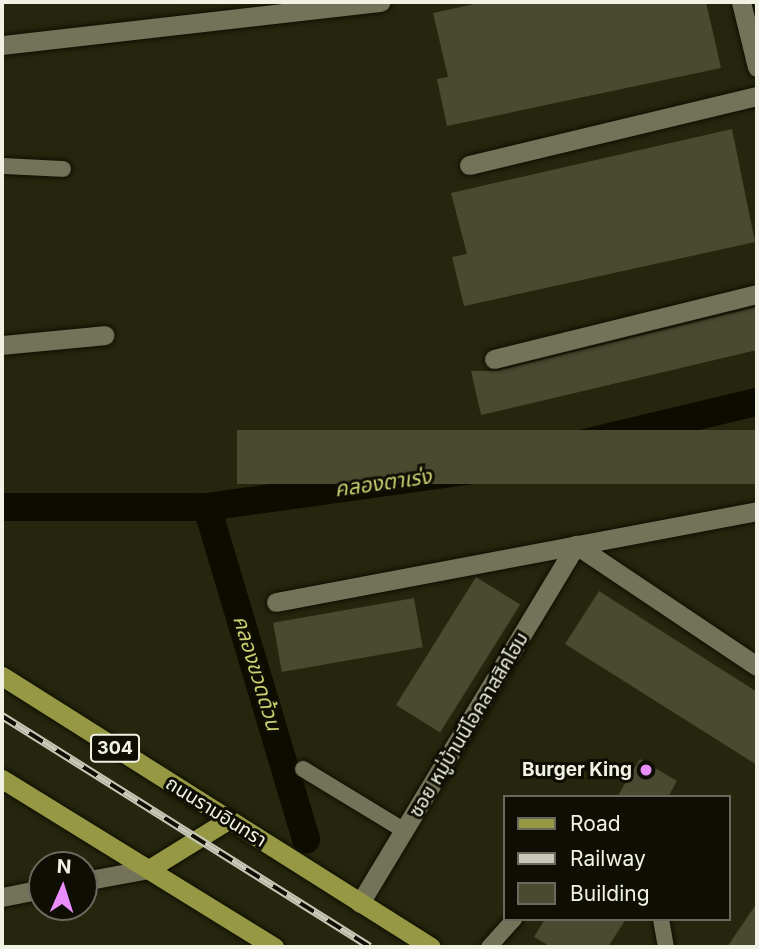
<!DOCTYPE html>
<meta charset="utf-8">
<style>
body{margin:0}
#map{position:relative;width:759px;height:949px;overflow:hidden;background:#25260d;font-family:Inter,"Noto Sans Thai",sans-serif}
div>[style]{position:absolute}
.canal>*{height:28px;margin:-14px;padding:0 14px;transform-origin:14px;border-radius:14px;background:#0c0c00}
.building>*{inset:0;background:#494a30;transform-origin:0 0}
.roads{filter:drop-shadow(0 0 2px #0e0e00) drop-shadow(0 0 2px #0e0e00)}
.service>*{height:16px;margin:-8px;padding:0 8px;transform-origin:8px;border-radius:8px;background:#727358}
.minor>*{height:19px;margin:-9.5px;padding:0 9.5px;transform-origin:9.5px;border-radius:9.5px;background:#727358}
.tertiary>*{height:19px;margin:-9.5px;padding:0 9.5px;transform-origin:9.5px;border-radius:9.5px;background:#727358}
.primary>*{height:19px;margin:-9.5px;padding:0 9.5px;transform-origin:9.5px;border-radius:9.5px;background:#979844}
.rail>*{height:8px;margin-top:-4px;transform-origin:0;background:repeating-linear-gradient(90deg,#0e0e05 0 16px,#c7c8b7 0 32px);box-sizing:border-box;border-block:2px solid #c7c8b7}
.dots>*{width:19px;height:19px;translate:-50% -50%;box-sizing:border-box;border:4px solid #0e0e05;border-radius:50%}
span{translate:-50% -50%;white-space:nowrap;text-align:center;line-height:1.15;-webkit-text-stroke:6px #0e0e05;paint-order:stroke}
.shield-label span{padding:2px 5px;background:#0e0e05;border:2px solid;border-radius:5px;-webkit-text-stroke-width:0}
.shield-label{font-size:18px;color:#f1f2e3;font-weight:700}
.street-label{font-size:19px;color:#f1f2e3}
.poi-label{font-size:19px;color:#f1f2e3;font-weight:700}
.right{translate:-100% -50%;text-align:right}
.water-label{font-size:21px;color:#cbcf70;font-style:italic}
.frame{position:absolute;inset:0;border:4px solid #f1f2e3;pointer-events:none}
.legend{position:absolute;left:503px;top:795px;width:228px;height:126px;box-sizing:border-box;background:#0e0e05;border:2px solid #69695e;margin:0;padding:9px 12px;list-style:none;font-size:21px;color:#f1f2e3}
.legend li{display:flex;align-items:center;gap:14px;height:35px}
.legend b{width:35px;border:2px solid #69695e}
.north{position:absolute;left:28px;top:851px;width:70px;height:70px;box-sizing:border-box;background:#0e0e05;border:2px solid #69695e;border-radius:50%;rotate:3deg;font-size:19px;font-weight:700;line-height:28px;text-align:center;color:#f1f2e3}
.north::after{content:'';display:block;margin:auto;width:24px;height:32px;background:#ea8dfd;clip-path:polygon(50% 0,100% 100%,50% 72%,0 100%)}
</style>
<div id="map">
<div class="canal">
<div style="left:2px;top:507px;width:205px"></div>
<div style="left:207px;top:507px;width:262px;rotate:-7.9deg"></div>
<div style="left:467px;top:471px;width:298px;rotate:-13.4deg"></div>
<div style="left:207px;top:507px;width:347px;rotate:73.4deg"></div>
</div>
<div class="building">
<div style="clip-path:polygon(483px 2px,706px 2px,721px 68px,447px 126px,437px 79px,448px 77px,433px 13px)"></div>
<div style="clip-path:polygon(732px 129px,755px 242px,464px 306px,452px 257px,467px 254px,451px 193px)"></div>
<div style="clip-path:polygon(757px 307px,757px 350px,481px 415px,471px 371px,497px 371px)"></div>
<div style="left:757px;top:430px;width:54px;height:520px;rotate:90deg"></div>
<div style="left:476px;top:577px;width:52px;height:151px;rotate:32deg"></div>
<div style="clip-path:polygon(599px 591px,757px 692px,757px 765px,565px 644px)"></div>
<div style="left:414px;top:598px;width:50px;height:143px;rotate:80deg"></div>
<div style="clip-path:polygon(640px 759px,677px 781px,668px 797px,617px 797px)"></div>
<div style="clip-path:polygon(757px 903px,757px 947px,727px 947px)"></div>
<div style="clip-path:polygon(545px 919px,626px 919px,608px 947px,551px 947px,534px 937px)"></div>
</div>
<div class="roads">
<div class="service">
<div style="left:2px;top:166px;width:61px;rotate:2.8deg"></div>
<div style="left:303px;top:769px;width:119px;rotate:31.3deg"></div>
<div style="left:661px;top:919px;width:28px;rotate:80deg"></div>
<div style="left:489px;top:947px;width:38px;rotate:-48deg"></div>
</div>
<div class="minor">
<div style="left:741px;top:2px;width:67px;rotate:76.2deg"></div>
<div style="left:2px;top:45px;width:381px;rotate:-6.5deg"></div>
<div style="left:469px;top:165px;width:296px;rotate:-13.5deg"></div>
<div style="left:2px;top:345px;width:103px;rotate:-5.5deg"></div>
<div style="left:494px;top:359px;width:271px;rotate:-13.9deg"></div>
<div style="left:276px;top:602px;width:490px;rotate:-10.7deg"></div>
<div style="left:360px;top:903px;width:418px;rotate:-58.9deg"></div>
<div style="left:576px;top:545px;width:218px;rotate:33.8deg"></div>
</div>
<div class="tertiary">
<div style="left:84px;top:881px;width:66px;rotate:-10.5deg"></div>
<div style="left:2px;top:897px;width:41px;rotate:-11.3deg"></div>
</div>
<div class="primary">
<div style="left:2px;top:676px;width:507px;rotate:32.28deg"></div>
<div style="left:2px;top:779px;width:320px;rotate:31.7deg"></div>
<div style="left:149px;top:869px;width:93px;rotate:-31.8deg"></div>
</div>
</div>
<div class="rail">
<div style="left:2px;top:716px;width:434px;rotate:32.1deg"></div>
</div>
<div class="dots">
<div style="left:646px;top:770px;background:#ea8dfd"></div>
</div>
<div class="shield-label">
<span style="left:115px;top:748px">304</span>
</div>
<div class="street-label">
<span style="left:469px;top:725px;rotate:-59deg">ซอย หมู่บ้านนีโอคลาสสิคโฮม</span>
<span style="left:216px;top:812px;rotate:32deg">ถนนรามอินทรา</span>
</div>
<div class="poi-label">
<span class="right" style="left:632px;top:770px">Burger King</span>
</div>
<div class="water-label">
<span style="left:383px;top:483px;rotate:-8deg">คลองตาเร่ง</span>
<span style="left:257px;top:673px;rotate:73deg">คลองขวดด้วน</span>
</div>
<div class="frame"></div>
<ul class="legend">
<li><b style="height:9px;background:#979844"></b>Road</li>
<li><b style="height:9px;background:#c7c8b7"></b>Railway</li>
<li><b style="height:19px;background:#494a30"></b>Building</li>
</ul>
<div class="north">N</div>
</div>
